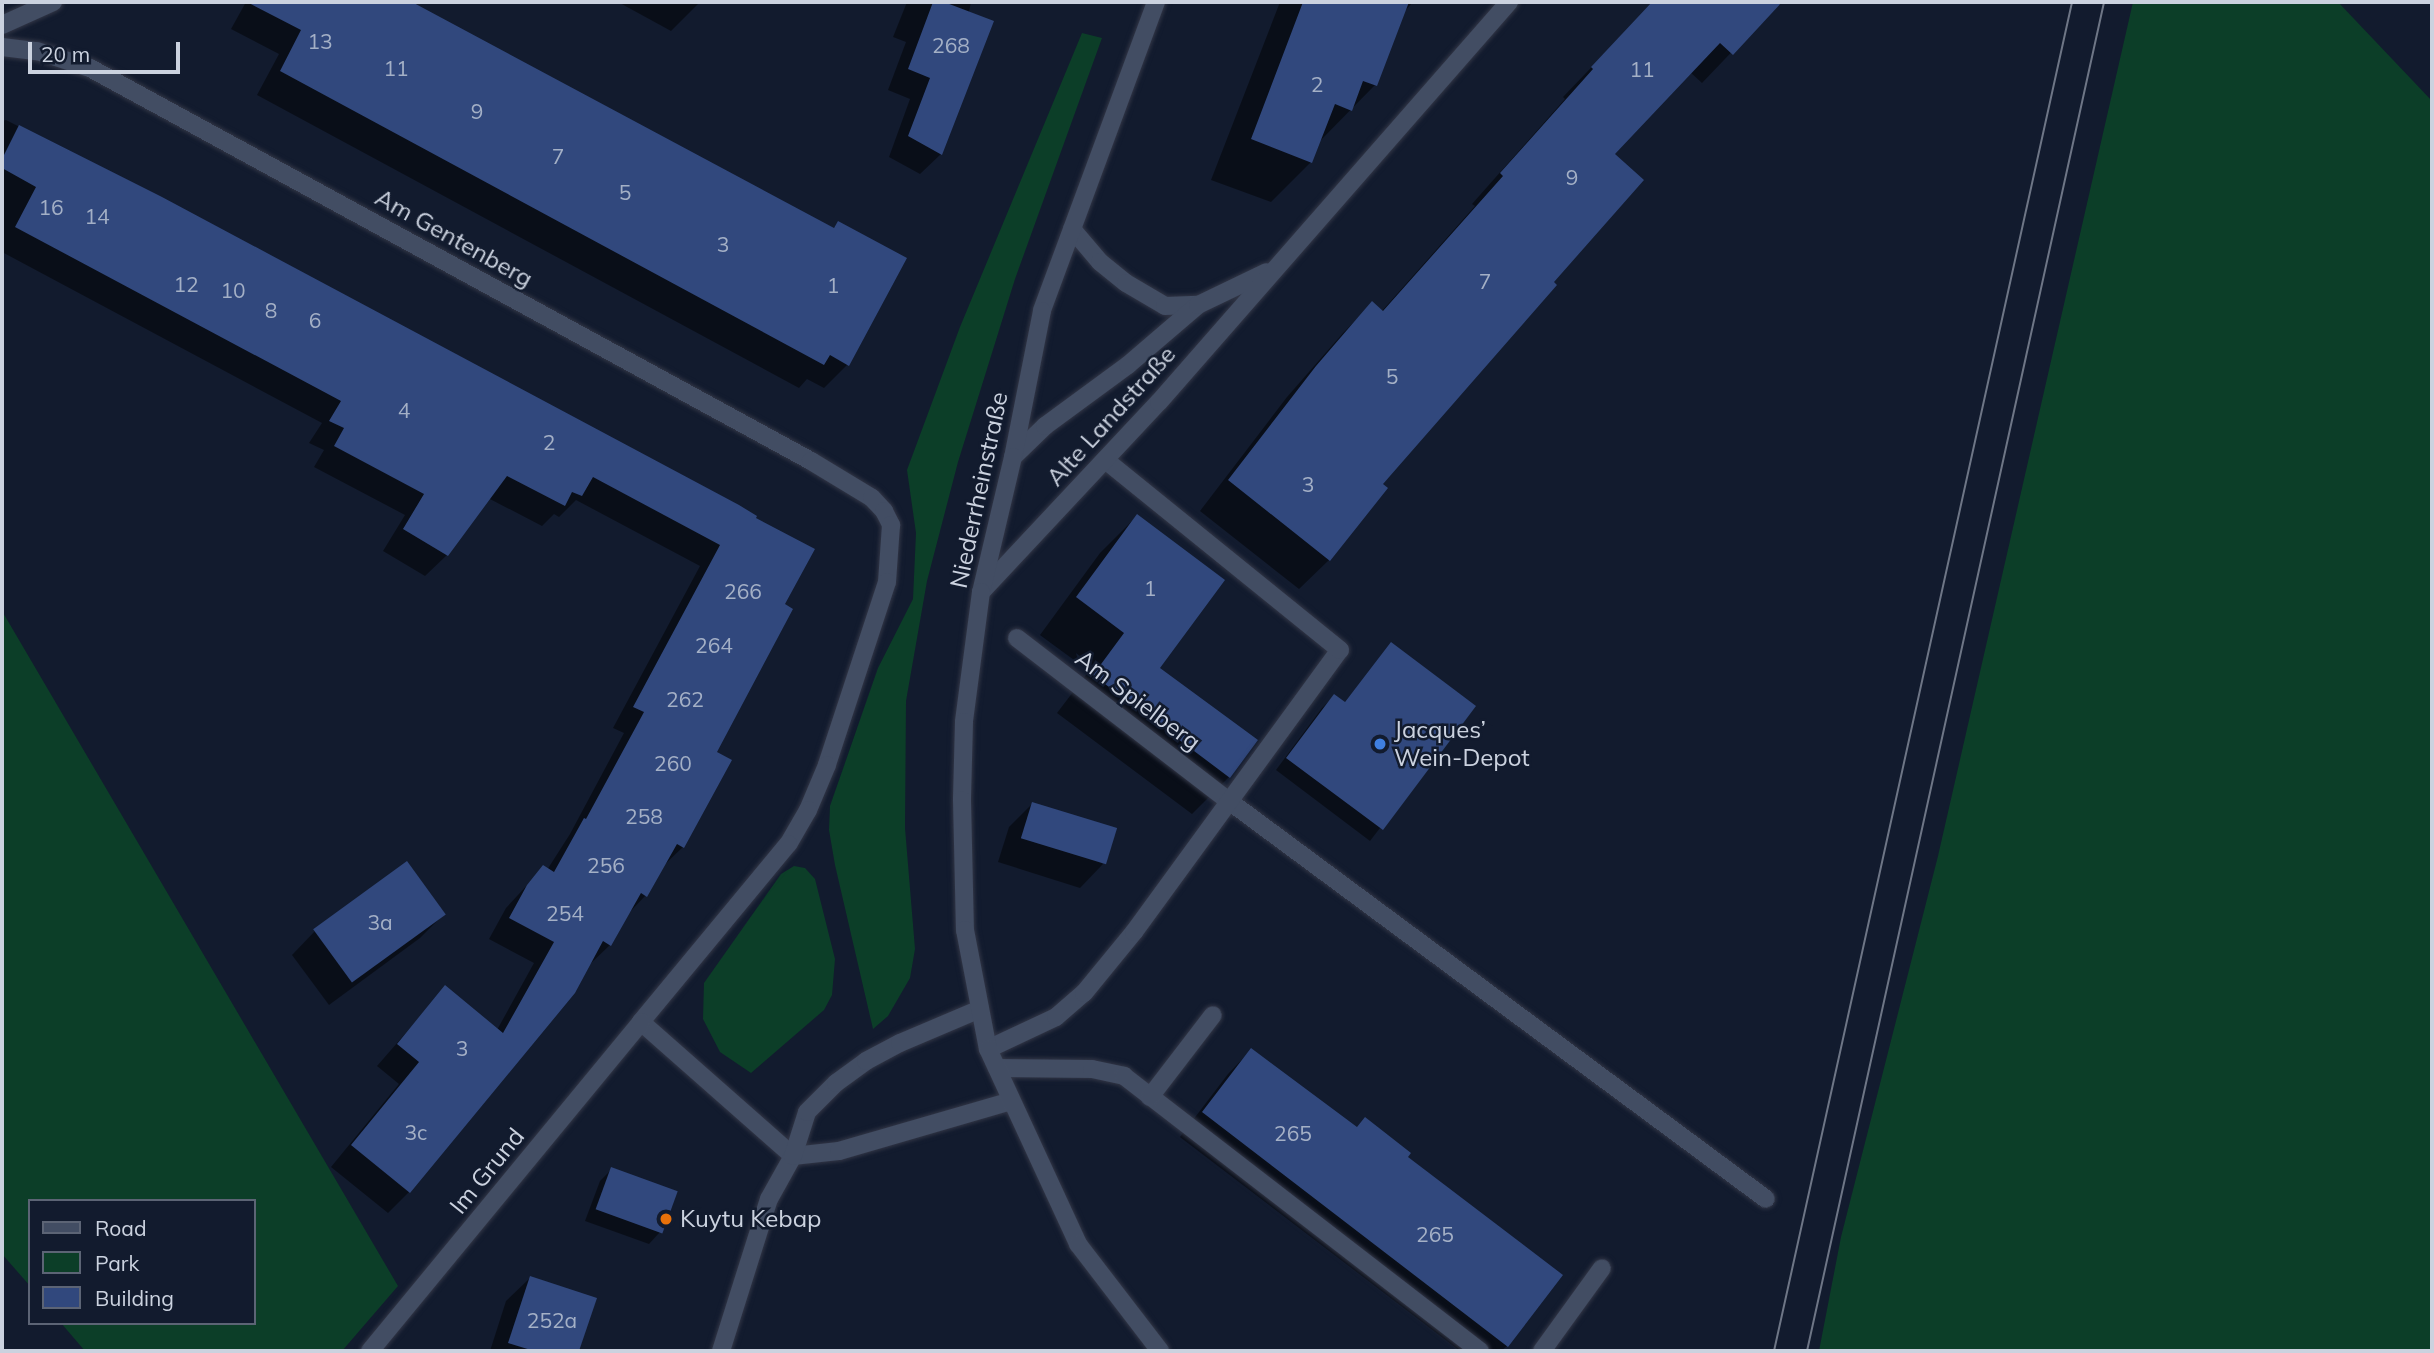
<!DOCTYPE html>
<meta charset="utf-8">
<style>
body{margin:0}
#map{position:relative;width:2434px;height:1353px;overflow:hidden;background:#121b2e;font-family:Mulish,sans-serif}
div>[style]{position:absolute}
.green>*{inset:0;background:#0c3e28}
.shadow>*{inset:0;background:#0007}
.building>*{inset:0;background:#31487d;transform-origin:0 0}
.roads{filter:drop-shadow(0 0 2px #323646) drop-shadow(0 0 2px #323646)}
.service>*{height:18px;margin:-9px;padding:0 9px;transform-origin:9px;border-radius:9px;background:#424d63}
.minor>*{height:18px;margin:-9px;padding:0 9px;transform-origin:9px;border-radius:9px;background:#424d63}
.tertiary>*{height:18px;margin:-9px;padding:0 9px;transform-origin:9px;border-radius:9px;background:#424d63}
.secondary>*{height:18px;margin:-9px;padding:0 9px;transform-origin:9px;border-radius:9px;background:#424d63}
.tram>*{height:2px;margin:-1px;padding:0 1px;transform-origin:1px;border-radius:1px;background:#6e7686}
.dots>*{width:19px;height:19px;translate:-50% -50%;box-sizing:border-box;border:4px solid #121b2e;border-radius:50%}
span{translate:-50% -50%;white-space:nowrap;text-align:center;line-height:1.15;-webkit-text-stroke:5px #121b2e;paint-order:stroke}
.number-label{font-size:21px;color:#a4b0c6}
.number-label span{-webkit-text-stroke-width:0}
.street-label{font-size:24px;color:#cbd2df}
.poi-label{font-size:24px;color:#cbd2df}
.left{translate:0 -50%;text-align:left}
.frame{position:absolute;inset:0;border:4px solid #cbd2df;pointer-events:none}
.legend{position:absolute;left:28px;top:1199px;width:228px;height:126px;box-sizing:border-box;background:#121b2e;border:2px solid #5c6475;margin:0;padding:9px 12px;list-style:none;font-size:21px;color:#cbd2df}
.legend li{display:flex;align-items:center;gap:14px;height:35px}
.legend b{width:35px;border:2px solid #5c6475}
.scale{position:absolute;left:28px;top:42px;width:152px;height:32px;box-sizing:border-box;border:4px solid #cbd2df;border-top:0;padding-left:9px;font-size:21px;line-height:24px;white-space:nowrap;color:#cbd2df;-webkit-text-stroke:5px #121b2e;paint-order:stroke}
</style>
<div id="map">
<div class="green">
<div style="clip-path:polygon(2133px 2px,2338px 2px,2432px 101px,2432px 1351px,1819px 1351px,1841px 1237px,1938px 856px)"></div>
<div style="clip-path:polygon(1082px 33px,1102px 38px,1015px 279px,958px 462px,927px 581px,906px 701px,905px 828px,915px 949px,910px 978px,888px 1016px,873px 1029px,835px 865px,829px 830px,830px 806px,878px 668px,913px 599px,916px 533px,907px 470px,960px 327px)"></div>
<div style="clip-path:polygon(2px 611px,398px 1286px,342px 1351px,85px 1351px,61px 1323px,254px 1323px,254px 1201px,30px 1201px,30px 1286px,2px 1254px)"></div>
<div style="clip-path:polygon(794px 866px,805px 868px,815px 879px,835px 959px,832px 995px,824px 1010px,751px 1073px,720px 1052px,703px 1019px,704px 983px,781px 874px)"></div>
</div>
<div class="shadow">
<div style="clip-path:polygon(246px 2px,408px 2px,833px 229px,838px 223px,847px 365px,824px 388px,807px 379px,799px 388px,257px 95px,279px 54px,231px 29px)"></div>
<div style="clip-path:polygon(618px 2px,700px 2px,671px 31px)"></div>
<div style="clip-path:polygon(907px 2px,971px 2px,941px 154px,920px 174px,889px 157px,910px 99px,888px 90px,906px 42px,893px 37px)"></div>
<div style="clip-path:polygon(1280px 2px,1413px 2px,1404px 12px,1375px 85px,1319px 142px,1311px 162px,1271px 202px,1211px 180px)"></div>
<div style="clip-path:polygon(1654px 2px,1763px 2px,1758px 7px,1767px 15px,1702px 83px,1690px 72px,1612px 154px,1551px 282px,1380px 484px,1385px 488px,1329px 560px,1299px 589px,1200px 511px,1287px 397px,1343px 333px,1372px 304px,1381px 312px,1475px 206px,1472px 204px,1565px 99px,1563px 97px)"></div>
<div style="clip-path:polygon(6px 120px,162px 199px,738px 506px,783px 605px,715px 753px,683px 847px,661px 868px,646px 895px,627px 915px,610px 945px,588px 966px,409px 1192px,388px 1213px,331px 1167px,399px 1084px,377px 1066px,445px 988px,497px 1030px,534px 963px,489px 939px,506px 908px,543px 868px,547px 870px,570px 834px,624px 733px,613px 728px,700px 566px,576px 500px,559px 517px,554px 514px,542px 526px,488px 498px,447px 555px,425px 576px,383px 551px,405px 515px,314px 467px,324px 450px,309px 443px,322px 423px,2px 252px,2px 121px)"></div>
<div style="clip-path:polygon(1137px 516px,1157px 668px,1229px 777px,1192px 814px,1057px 713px,1089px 671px,1040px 635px,1100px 553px)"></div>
<div style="clip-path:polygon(1391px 645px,1474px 706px,1370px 841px,1276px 770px,1322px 708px,1334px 696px,1344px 703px)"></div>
<div style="clip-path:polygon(1032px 804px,1103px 864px,1080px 888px,998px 862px,1009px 827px)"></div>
<div style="clip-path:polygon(444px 914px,420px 938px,329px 1005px,292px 955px,315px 931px)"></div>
<div style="clip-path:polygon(1251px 1050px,1356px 1129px,1405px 1157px,1507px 1346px,1501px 1351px,1460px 1351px,1180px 1137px,1228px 1074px)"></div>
<div style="clip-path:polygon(612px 1169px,660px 1232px,649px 1244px,585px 1221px,600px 1181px)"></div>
<div style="clip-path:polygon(530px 1278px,595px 1299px,577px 1351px,490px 1351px,506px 1301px)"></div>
</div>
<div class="building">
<div style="clip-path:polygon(247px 2px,412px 2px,834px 228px,838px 221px,907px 258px,849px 366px,830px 355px,824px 365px,280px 71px,301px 30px)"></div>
<div style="clip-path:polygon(933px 2px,944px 2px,994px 21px,942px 155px,908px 136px,930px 78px,908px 69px)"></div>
<div style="clip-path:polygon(1303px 2px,1409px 2px,1377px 86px,1363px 81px,1352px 111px,1335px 104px,1312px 163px,1251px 139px)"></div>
<div style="clip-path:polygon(1652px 2px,1782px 2px,1733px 55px,1720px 43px,1615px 154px,1644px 180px,1554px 282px,1557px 285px,1383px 484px,1388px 488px,1330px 561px,1228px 480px,1316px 366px,1372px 301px,1383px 311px,1503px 176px,1500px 173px,1593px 69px,1591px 67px)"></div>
<div style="clip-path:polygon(19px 125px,162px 197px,739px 505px,757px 516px,756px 518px,815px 549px,785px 604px,793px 609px,717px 752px,732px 760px,684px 848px,677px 844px,647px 897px,641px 893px,611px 946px,603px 941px,575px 993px,410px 1193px,351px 1145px,419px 1062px,397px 1044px,445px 985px,503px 1033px,554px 942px,509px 918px,527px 885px,543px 865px,554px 872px,584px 818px,586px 819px,644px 712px,633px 707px,720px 545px,593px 477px,582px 496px,572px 492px,565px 506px,507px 476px,448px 556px,403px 529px,424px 494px,334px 446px,344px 428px,329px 421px,341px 401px,15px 227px,36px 187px,2px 168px,2px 159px)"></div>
<div style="clip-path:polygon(1137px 514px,1225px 580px,1160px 668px,1258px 740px,1230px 778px,1093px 675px,1124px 633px,1076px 597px)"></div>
<div style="clip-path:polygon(1391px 642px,1476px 706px,1383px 830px,1286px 758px,1334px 694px,1345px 702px)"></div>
<div style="left:1032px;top:802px;width:89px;height:38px;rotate:17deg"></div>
<div style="left:407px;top:861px;width:66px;height:116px;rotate:54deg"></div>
<div style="clip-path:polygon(1251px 1048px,1357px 1127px,1365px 1117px,1411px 1153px,1408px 1157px,1563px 1275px,1508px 1347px,1202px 1112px)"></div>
<div style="left:611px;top:1167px;width:71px;height:45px;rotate:20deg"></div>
<div style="clip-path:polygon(530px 1276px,597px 1298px,579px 1351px,534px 1351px,508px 1343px)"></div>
</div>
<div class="roads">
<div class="service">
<div style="left:1017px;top:638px;width:267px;rotate:37.6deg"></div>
<div style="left:1229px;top:801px;width:668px;rotate:36.54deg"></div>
<div style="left:988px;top:1049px;width:75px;rotate:-25.2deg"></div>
<div style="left:1056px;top:1017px;width:37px;rotate:-41deg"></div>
<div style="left:1084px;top:993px;width:79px;rotate:-50.7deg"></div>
<div style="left:1134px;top:932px;width:349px;rotate:-53.9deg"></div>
<div style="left:1340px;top:650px;width:302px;rotate:-141deg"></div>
<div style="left:997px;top:1068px;width:95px;rotate:0.6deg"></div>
<div style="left:1092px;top:1069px;width:33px;rotate:12deg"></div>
<div style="left:1124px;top:1076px;width:450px;rotate:37.7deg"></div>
<div style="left:1150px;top:1097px;width:103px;rotate:-52.5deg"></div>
<div style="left:1542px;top:1351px;width:102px;rotate:-54.1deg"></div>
</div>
<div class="minor">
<div style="left:2px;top:25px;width:56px;rotate:-24.3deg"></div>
<div style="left:2px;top:47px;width:35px;rotate:7deg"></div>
<div style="left:37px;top:51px;width:56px;rotate:17.8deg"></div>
<div style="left:90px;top:68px;width:821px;rotate:28.59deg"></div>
<div style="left:811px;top:461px;width:71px;rotate:31.2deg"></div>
<div style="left:872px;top:498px;width:18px;rotate:47deg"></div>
<div style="left:884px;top:511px;width:16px;rotate:63deg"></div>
<div style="left:891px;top:525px;width:57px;rotate:94deg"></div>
<div style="left:887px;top:582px;width:193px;rotate:108.2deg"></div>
<div style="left:827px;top:765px;width:49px;rotate:112.9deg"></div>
<div style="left:808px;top:810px;width:39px;rotate:120deg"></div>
<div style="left:788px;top:844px;width:231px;rotate:129.6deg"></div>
<div style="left:641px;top:1022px;width:203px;rotate:41.4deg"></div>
<div style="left:1072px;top:229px;width:43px;rotate:49.7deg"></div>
<div style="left:1100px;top:262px;width:33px;rotate:39deg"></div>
<div style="left:1126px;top:283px;width:45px;rotate:30.5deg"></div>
<div style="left:1165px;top:306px;width:33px;rotate:-2deg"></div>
<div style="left:1013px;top:457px;width:45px;rotate:-44.1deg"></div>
<div style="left:1045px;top:426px;width:103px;rotate:-36.3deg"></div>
<div style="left:1128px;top:365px;width:92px;rotate:-40.6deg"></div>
<div style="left:1198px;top:305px;width:76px;rotate:-25.6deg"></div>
<div style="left:981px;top:592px;width:260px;rotate:-46.9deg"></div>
<div style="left:1159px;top:402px;width:532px;rotate:-48.81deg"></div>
<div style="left:370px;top:1351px;width:426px;rotate:-50.5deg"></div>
</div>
<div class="tertiary">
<div style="left:793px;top:1156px;width:46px;rotate:-6.2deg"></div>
<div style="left:839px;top:1151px;width:179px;rotate:-16.2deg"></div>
<div style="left:721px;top:1351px;width:159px;rotate:-72.5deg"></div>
<div style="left:769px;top:1199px;width:49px;rotate:-60.8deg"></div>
<div style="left:793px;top:1156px;width:46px;rotate:-72.3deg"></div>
<div style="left:807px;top:1112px;width:41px;rotate:-45deg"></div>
<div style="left:836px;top:1083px;width:37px;rotate:-36deg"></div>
<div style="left:866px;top:1061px;width:38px;rotate:-28deg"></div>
<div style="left:900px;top:1043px;width:87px;rotate:-23deg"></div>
</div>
<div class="secondary">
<div style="left:1156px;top:2px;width:329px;rotate:110.3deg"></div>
<div style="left:1042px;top:311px;width:149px;rotate:101.2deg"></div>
<div style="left:1013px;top:457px;width:139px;rotate:103.3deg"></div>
<div style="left:981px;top:592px;width:131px;rotate:97.5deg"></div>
<div style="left:964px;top:722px;width:78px;rotate:91.5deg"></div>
<div style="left:962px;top:800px;width:130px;rotate:88.7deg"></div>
<div style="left:965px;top:930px;width:121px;rotate:79.1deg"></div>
<div style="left:988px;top:1049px;width:215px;rotate:65.2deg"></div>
<div style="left:1078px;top:1244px;width:135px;rotate:52.5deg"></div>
</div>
</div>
<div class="tram">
<div style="left:1774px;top:1351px;width:1382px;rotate:-77.54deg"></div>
<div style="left:1807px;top:1351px;width:1381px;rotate:-77.58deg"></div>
</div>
<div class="dots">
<div style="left:1380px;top:744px;background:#3f7fe0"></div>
<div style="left:666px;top:1219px;background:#e8710a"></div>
</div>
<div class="number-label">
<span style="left:320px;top:41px">13</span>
<span style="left:951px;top:45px">268</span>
<span style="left:396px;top:68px">11</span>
<span style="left:1642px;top:69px">11</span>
<span style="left:1317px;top:84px">2</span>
<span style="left:477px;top:111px">9</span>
<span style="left:558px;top:156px">7</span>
<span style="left:1572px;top:177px">9</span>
<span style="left:625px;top:192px">5</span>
<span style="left:51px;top:207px">16</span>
<span style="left:97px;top:216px">14</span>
<span style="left:723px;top:244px">3</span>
<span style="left:1485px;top:281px">7</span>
<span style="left:186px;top:284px">12</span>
<span style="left:833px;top:285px">1</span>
<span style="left:233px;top:290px">10</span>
<span style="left:271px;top:310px">8</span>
<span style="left:315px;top:320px">6</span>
<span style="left:1392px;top:376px">5</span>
<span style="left:404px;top:410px">4</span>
<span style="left:549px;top:442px">2</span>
<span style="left:1308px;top:484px">3</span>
<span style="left:1150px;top:588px">1</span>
<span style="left:743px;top:591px">266</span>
<span style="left:714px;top:645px">264</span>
<span style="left:685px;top:699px">262</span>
<span style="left:673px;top:763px">260</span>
<span style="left:644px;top:816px">258</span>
<span style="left:606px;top:865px">256</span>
<span style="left:565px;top:913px">254</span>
<span style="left:380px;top:922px">3a</span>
<span style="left:462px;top:1048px">3</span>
<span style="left:416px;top:1132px">3c</span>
<span style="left:1293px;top:1133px">265</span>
<span style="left:1435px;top:1234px">265</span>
<span style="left:552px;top:1320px">252a</span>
</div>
<div class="street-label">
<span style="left:454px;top:238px;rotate:29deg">Am Gentenberg</span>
<span style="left:1111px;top:416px;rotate:-48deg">Alte Landstraße</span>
<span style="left:979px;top:490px;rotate:-78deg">Niederrheinstraße</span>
<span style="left:1138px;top:700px;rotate:37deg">Am Spielberg</span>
<span style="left:487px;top:1171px;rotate:-51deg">Im Grund</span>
</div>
<div class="poi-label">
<span class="left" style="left:1394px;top:744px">Jacques’<br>Wein-Depot</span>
<span class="left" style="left:680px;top:1219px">Kuytu Kebap</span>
</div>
<div class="frame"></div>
<ul class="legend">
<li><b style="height:9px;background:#424d63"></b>Road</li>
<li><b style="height:19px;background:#0c3e28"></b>Park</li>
<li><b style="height:19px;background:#31487d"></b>Building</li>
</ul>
<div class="scale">20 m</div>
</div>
